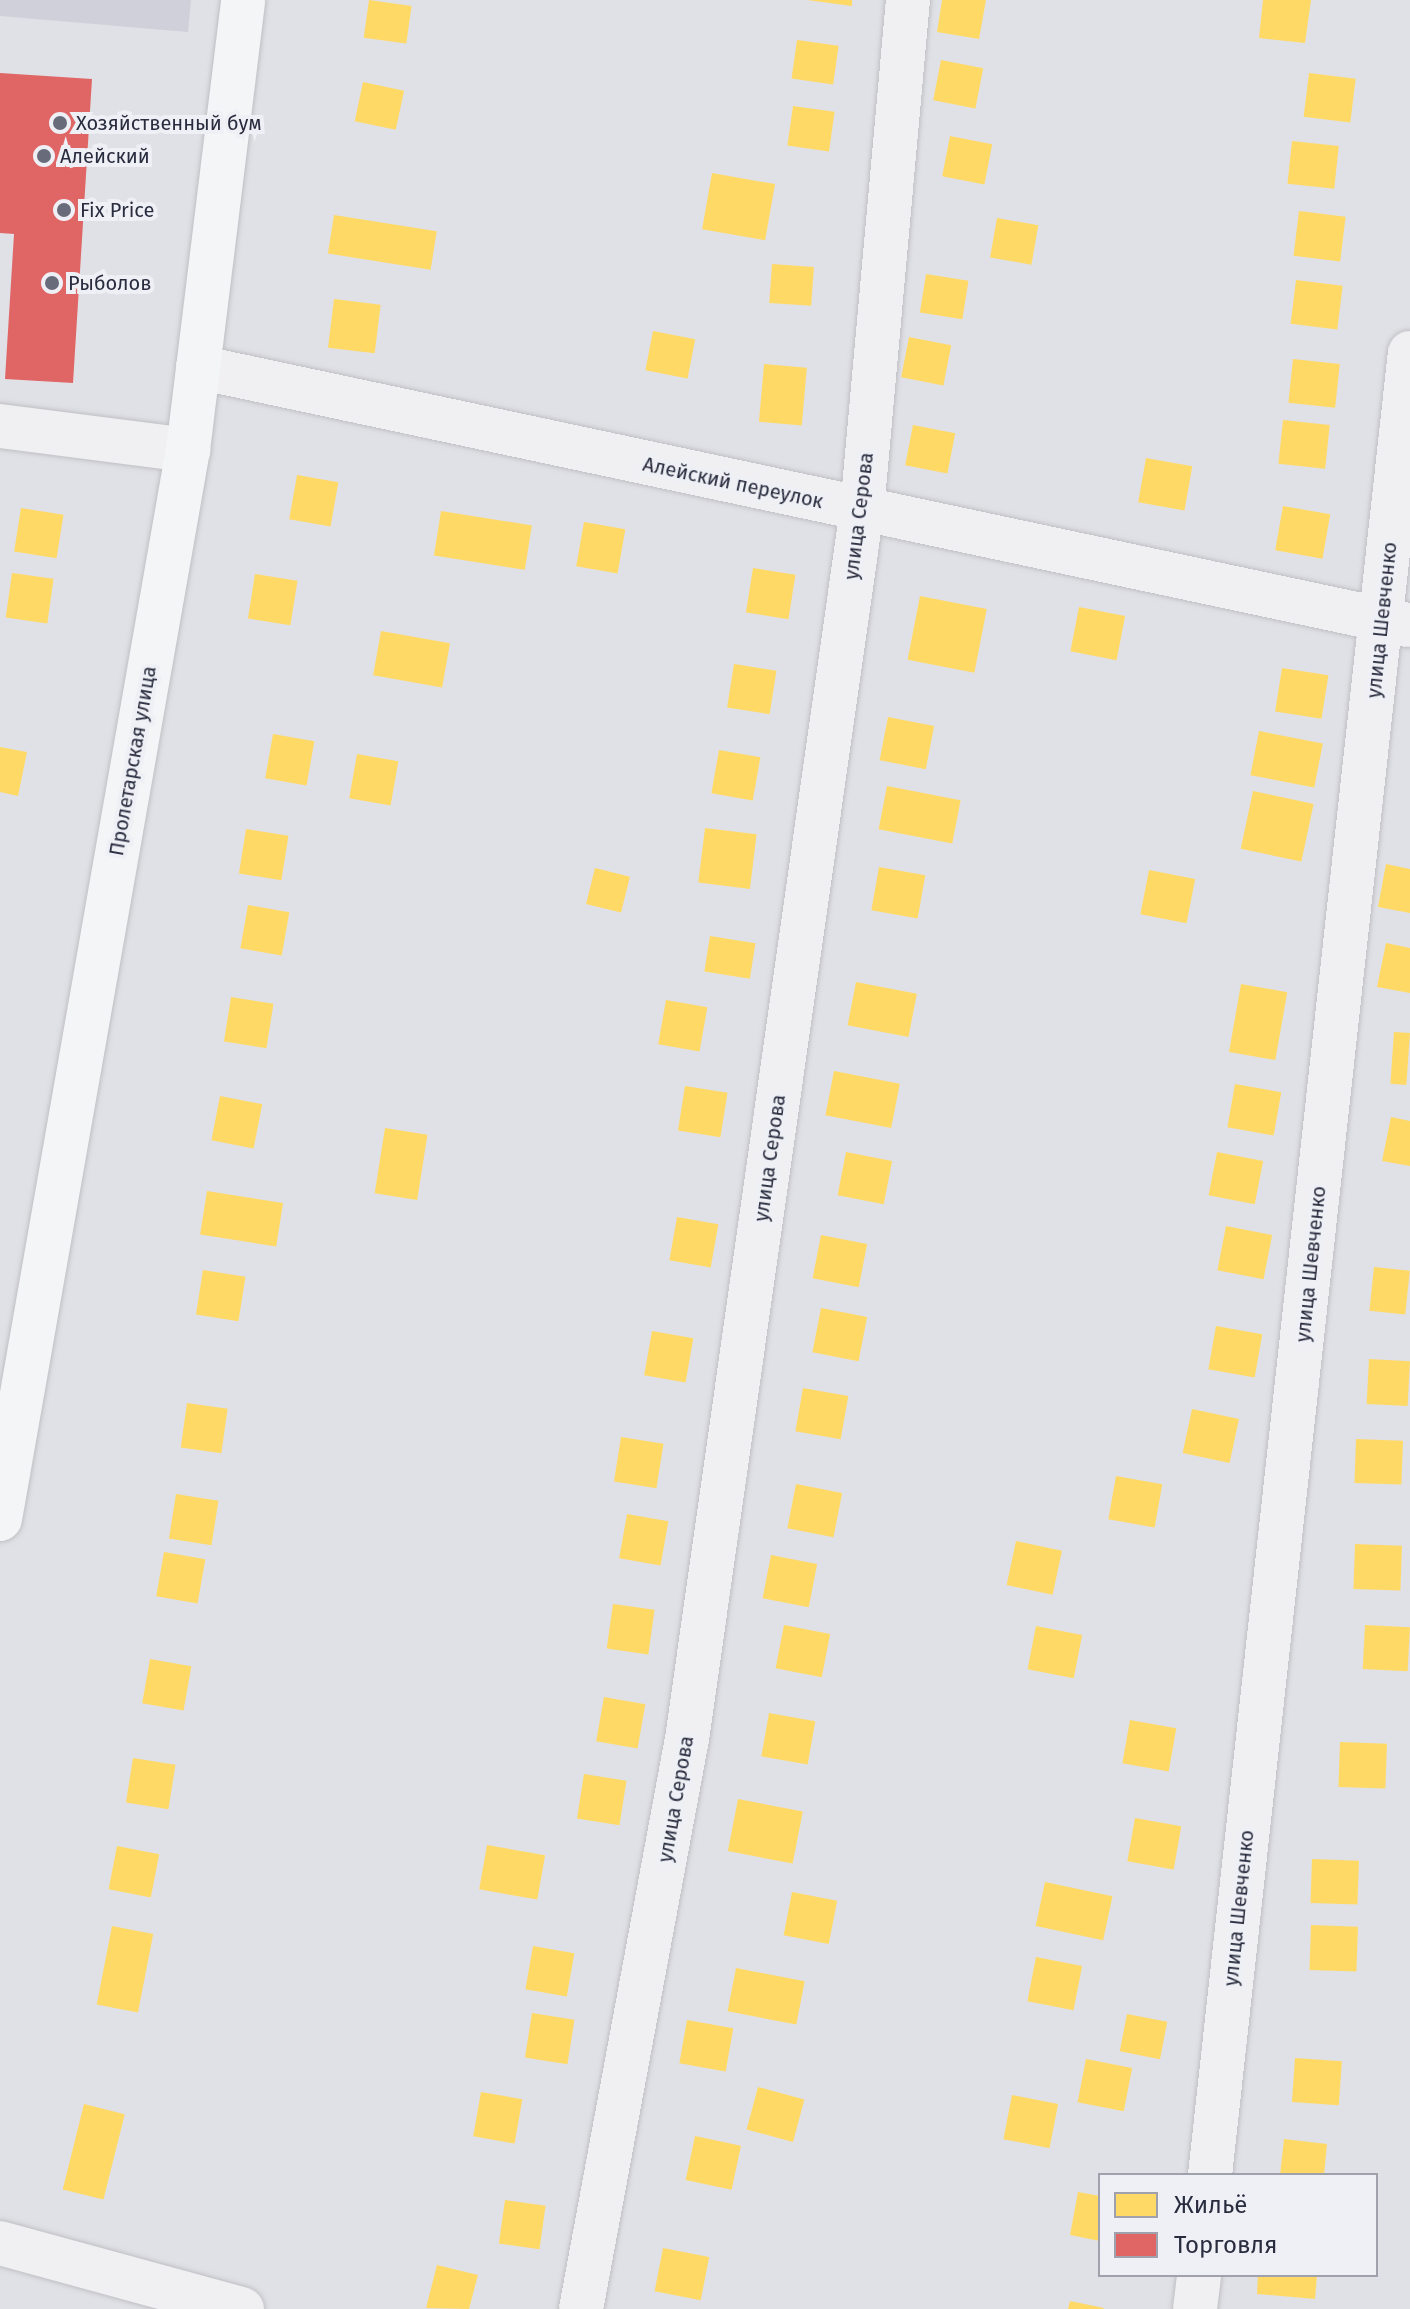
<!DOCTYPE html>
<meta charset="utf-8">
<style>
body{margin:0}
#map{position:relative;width:1410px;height:2309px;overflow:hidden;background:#e0e1e6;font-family:"Fira Sans",sans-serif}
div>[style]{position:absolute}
.built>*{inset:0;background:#cfd0d9}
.homes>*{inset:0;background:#ffd966;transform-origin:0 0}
.shops>*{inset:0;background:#e06666}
.roads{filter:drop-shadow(0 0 2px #bfbfc4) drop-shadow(0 0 2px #bfbfc4)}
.minor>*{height:44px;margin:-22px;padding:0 22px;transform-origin:22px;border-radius:22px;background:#f0f0f2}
.secondary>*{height:44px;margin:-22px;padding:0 22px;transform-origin:22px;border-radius:22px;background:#f4f5f6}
.dots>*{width:22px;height:22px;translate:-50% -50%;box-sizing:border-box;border:4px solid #eef0f5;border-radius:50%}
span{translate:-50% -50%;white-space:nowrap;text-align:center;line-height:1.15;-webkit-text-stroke:8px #eef0f5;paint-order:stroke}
.poi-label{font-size:20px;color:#282c3e}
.left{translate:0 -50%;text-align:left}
.street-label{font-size:20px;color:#282c3e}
.legend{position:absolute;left:1098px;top:2173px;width:280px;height:104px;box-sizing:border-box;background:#eef0f5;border:2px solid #9fa2ac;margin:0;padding:10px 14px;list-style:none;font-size:24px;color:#282c3e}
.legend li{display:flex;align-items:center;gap:16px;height:40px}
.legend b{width:40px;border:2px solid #9fa2ac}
</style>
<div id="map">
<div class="built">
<div style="clip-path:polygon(0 0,191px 0,188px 32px,0 16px)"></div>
</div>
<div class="homes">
<div style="left:369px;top:0;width:43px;height:38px;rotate:8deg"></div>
<div style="clip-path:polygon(807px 0,852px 0,852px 6px)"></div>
<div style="clip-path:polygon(942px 0,986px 0,979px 39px,937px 32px)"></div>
<div style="clip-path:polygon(1263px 0,1311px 0,1305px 43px,1259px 38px)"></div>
<div style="left:797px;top:40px;width:42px;height:39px;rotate:8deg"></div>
<div style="left:941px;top:60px;width:43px;height:41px;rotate:11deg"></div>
<div style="left:1309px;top:73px;width:47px;height:44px;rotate:7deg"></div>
<div style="left:363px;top:82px;width:42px;height:40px;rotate:12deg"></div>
<div style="left:793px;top:106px;width:42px;height:40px;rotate:8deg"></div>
<div style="left:950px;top:136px;width:43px;height:41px;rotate:11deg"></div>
<div style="left:1292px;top:141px;width:47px;height:43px;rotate:6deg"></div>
<div style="left:712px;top:173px;width:64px;height:57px;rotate:10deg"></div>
<div style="left:1299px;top:211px;width:47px;height:45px;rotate:7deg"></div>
<div style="left:334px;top:215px;width:104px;height:39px;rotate:9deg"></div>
<div style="left:997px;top:218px;width:42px;height:40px;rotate:10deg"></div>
<div style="left:772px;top:264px;width:42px;height:39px;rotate:4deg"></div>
<div style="left:926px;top:274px;width:43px;height:39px;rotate:9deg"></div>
<div style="left:1296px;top:280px;width:47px;height:44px;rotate:7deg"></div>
<div style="left:334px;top:299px;width:47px;height:49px;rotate:7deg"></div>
<div style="left:653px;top:331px;width:43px;height:40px;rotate:11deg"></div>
<div style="left:909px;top:337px;width:43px;height:41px;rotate:11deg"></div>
<div style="left:1293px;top:359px;width:47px;height:44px;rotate:6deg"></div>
<div style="left:764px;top:364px;width:43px;height:58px;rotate:5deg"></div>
<div style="left:1283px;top:420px;width:47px;height:44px;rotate:6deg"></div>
<div style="left:913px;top:425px;width:43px;height:41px;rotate:11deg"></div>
<div style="left:1146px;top:458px;width:47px;height:45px;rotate:10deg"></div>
<div style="left:297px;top:475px;width:42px;height:45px;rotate:10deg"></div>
<div style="left:1283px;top:506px;width:48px;height:45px;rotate:10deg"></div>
<div style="left:21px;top:508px;width:43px;height:44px;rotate:9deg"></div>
<div style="left:441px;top:511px;width:92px;height:45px;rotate:9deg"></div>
<div style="left:584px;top:522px;width:42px;height:45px;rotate:10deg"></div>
<div style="left:753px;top:568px;width:43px;height:45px;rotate:9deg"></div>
<div style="left:12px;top:573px;width:42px;height:45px;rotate:8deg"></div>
<div style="left:255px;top:574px;width:43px;height:45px;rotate:9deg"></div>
<div style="left:920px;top:596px;width:68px;height:65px;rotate:11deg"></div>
<div style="left:1079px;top:607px;width:47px;height:45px;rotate:11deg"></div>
<div style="left:381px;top:631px;width:70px;height:45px;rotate:10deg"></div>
<div style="left:734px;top:664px;width:43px;height:44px;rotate:9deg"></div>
<div style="left:1282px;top:668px;width:47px;height:44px;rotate:9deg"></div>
<div style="left:888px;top:717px;width:47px;height:44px;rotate:11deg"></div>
<div style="left:1259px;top:731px;width:65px;height:45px;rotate:11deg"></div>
<div style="left:273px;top:734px;width:42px;height:45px;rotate:10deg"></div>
<div style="clip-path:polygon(0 747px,27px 752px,18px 796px,0 792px)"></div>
<div style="left:719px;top:750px;width:42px;height:44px;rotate:10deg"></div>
<div style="left:357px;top:754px;width:42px;height:45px;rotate:10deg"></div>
<div style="left:887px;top:786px;width:75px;height:44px;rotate:11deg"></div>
<div style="left:1253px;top:791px;width:62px;height:59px;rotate:12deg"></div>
<div style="left:705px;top:828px;width:52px;height:55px;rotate:7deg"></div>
<div style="left:246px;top:829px;width:43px;height:45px;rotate:9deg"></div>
<div style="clip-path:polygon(1386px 864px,1410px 869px,1410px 913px,1378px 907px)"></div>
<div style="left:879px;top:867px;width:47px;height:44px;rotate:10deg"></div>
<div style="left:595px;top:868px;width:36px;height:37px;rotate:14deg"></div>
<div style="left:1149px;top:870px;width:47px;height:45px;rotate:11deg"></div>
<div style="left:248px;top:905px;width:42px;height:44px;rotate:10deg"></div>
<div style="left:710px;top:936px;width:46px;height:36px;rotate:9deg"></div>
<div style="clip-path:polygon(1386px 943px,1410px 948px,1410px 993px,1377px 987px)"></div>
<div style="left:856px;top:982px;width:62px;height:44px;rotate:11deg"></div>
<div style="left:1241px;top:984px;width:47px;height:69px;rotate:10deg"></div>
<div style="left:231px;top:997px;width:43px;height:45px;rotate:9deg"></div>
<div style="left:666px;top:1000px;width:42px;height:45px;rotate:10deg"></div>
<div style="left:1394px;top:1032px;width:16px;height:52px;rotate:4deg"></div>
<div style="left:834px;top:1071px;width:67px;height:45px;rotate:11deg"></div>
<div style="left:1235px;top:1084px;width:47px;height:44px;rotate:10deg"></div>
<div style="left:685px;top:1086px;width:43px;height:45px;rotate:9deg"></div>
<div style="left:220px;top:1096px;width:43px;height:45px;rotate:11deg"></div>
<div style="clip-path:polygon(1391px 1117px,1410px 1121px,1410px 1166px,1382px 1161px)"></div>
<div style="left:385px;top:1128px;width:43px;height:66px;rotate:9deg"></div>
<div style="left:846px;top:1152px;width:47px;height:44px;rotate:11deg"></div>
<div style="left:1217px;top:1152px;width:47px;height:44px;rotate:11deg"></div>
<div style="left:207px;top:1191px;width:77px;height:44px;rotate:9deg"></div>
<div style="left:677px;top:1217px;width:42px;height:44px;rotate:10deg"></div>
<div style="left:1226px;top:1226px;width:47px;height:45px;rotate:11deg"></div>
<div style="left:821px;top:1235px;width:47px;height:44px;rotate:11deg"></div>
<div style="left:1374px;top:1267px;width:36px;height:44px;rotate:6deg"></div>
<div style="left:203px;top:1270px;width:43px;height:45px;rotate:9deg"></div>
<div style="left:821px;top:1308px;width:47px;height:45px;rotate:11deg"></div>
<div style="left:1216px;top:1326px;width:47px;height:44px;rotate:10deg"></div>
<div style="left:652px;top:1331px;width:42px;height:45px;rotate:10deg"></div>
<div style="left:1369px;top:1359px;width:41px;height:45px;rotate:3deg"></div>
<div style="left:803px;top:1388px;width:46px;height:44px;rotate:10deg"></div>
<div style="left:187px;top:1403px;width:41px;height:45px;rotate:8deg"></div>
<div style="left:1192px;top:1409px;width:48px;height:45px;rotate:12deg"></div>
<div style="left:621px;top:1437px;width:43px;height:45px;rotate:9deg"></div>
<div style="left:1356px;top:1439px;width:47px;height:44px;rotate:2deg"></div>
<div style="left:1116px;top:1476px;width:47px;height:44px;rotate:10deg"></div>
<div style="left:796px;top:1484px;width:47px;height:45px;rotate:11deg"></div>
<div style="left:176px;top:1494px;width:43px;height:45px;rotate:9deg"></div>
<div style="left:627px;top:1514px;width:42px;height:45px;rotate:10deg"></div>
<div style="left:1016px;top:1541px;width:47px;height:45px;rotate:12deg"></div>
<div style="left:1355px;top:1544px;width:47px;height:45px;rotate:2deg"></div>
<div style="left:164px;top:1552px;width:42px;height:45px;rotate:10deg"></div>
<div style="left:771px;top:1555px;width:47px;height:44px;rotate:11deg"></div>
<div style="left:613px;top:1604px;width:42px;height:45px;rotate:8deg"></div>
<div style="left:784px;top:1625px;width:47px;height:44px;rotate:11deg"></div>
<div style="left:1365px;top:1625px;width:45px;height:44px;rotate:3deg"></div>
<div style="left:1036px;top:1626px;width:47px;height:44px;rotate:11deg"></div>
<div style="left:150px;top:1659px;width:42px;height:45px;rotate:10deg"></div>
<div style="left:604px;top:1697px;width:42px;height:45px;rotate:10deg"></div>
<div style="left:769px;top:1713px;width:47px;height:44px;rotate:10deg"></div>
<div style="left:1130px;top:1720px;width:47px;height:44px;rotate:10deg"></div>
<div style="left:1340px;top:1742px;width:47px;height:45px;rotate:2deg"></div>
<div style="left:133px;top:1758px;width:43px;height:45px;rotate:9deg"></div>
<div style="left:584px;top:1774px;width:43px;height:45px;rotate:9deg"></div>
<div style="left:738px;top:1799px;width:66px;height:53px;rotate:11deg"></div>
<div style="left:1135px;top:1818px;width:47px;height:44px;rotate:10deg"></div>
<div style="left:487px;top:1845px;width:59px;height:45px;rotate:10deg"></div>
<div style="left:117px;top:1846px;width:43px;height:44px;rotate:11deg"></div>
<div style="left:1312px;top:1859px;width:47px;height:44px;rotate:2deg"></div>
<div style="left:1045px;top:1882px;width:69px;height:45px;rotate:12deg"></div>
<div style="left:792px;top:1892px;width:46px;height:44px;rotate:11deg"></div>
<div style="left:1311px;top:1925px;width:47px;height:45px;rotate:2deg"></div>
<div style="left:112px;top:1926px;width:42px;height:80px;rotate:11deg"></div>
<div style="left:533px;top:1946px;width:42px;height:44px;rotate:10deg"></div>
<div style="left:1036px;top:1957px;width:47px;height:45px;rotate:11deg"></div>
<div style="left:736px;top:1968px;width:70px;height:44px;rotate:11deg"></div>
<div style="left:532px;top:2013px;width:43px;height:45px;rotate:9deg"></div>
<div style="left:1127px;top:2014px;width:41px;height:38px;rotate:11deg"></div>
<div style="left:687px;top:2020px;width:47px;height:44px;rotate:10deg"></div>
<div style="left:1295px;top:2058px;width:47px;height:44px;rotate:4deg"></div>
<div style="left:1086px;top:2059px;width:47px;height:44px;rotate:11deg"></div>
<div style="left:758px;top:2087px;width:48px;height:44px;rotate:15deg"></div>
<div style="left:481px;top:2092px;width:42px;height:45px;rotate:10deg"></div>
<div style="left:1012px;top:2095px;width:47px;height:45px;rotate:11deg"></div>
<div style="left:84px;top:2104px;width:42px;height:88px;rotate:14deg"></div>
<div style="left:695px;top:2136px;width:47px;height:45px;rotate:12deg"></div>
<div style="clip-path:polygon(1284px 2139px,1327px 2144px,1324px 2175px,1280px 2175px)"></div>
<div style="clip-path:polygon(1078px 2192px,1100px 2196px,1100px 2241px,1070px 2235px)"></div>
<div style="left:505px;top:2200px;width:41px;height:44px;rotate:8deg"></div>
<div style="left:663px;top:2248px;width:47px;height:44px;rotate:11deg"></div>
<div style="clip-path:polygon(437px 2265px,478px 2275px,469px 2309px,426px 2308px)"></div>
<div style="clip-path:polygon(1258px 2275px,1317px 2275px,1315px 2299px,1257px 2294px)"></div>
<div style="clip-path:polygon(1070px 2301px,1104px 2308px,1103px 2309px,1068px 2309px)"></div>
</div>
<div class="shops">
<div style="clip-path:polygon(0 73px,92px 79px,73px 383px,5px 379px,14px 234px,0 233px)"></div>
</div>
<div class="roads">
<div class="minor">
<div style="left:198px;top:367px;width:1237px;rotate:12.04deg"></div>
<div style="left:0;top:426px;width:190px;rotate:7.3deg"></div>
<div style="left:1210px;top:2175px;width:1833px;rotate:-83.74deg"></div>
<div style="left:0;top:2243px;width:251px;rotate:15.3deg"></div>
<div style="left:581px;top:2309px;width:580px;rotate:-79.47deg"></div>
<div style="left:687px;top:1739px;width:1241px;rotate:-81.9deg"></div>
<div style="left:862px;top:510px;width:512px;rotate:-84.85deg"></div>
<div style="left:1195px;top:2309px;width:34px;rotate:-83deg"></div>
</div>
<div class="secondary">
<div style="left:0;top:1519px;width:1085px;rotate:-80.03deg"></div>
<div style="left:188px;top:450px;width:453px;rotate:-83deg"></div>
</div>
</div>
<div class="dots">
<div style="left:60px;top:123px;background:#686b79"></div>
<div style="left:44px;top:156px;background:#686b79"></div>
<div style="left:64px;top:210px;background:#686b79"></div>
<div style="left:52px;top:283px;background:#686b79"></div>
</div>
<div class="poi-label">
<span class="left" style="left:76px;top:123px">Хозяйственный бум</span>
<span class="left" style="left:60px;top:156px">Алейский</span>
<span class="left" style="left:80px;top:210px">Fix Price</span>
<span class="left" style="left:68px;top:283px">Рыболов</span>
</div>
<div class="street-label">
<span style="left:733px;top:483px;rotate:12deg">Алейский переулок</span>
<span style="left:859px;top:516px;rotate:-83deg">улица Серова</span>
<span style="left:1382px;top:620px;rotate:-84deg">улица Шевченко</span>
<span style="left:133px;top:761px;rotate:-80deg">Пролетарская улица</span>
<span style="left:770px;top:1158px;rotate:-82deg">улица Серова</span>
<span style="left:1311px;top:1264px;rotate:-84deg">улица Шевченко</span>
<span style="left:676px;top:1799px;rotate:-80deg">улица Серова</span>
<span style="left:1239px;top:1908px;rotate:-84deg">улица Шевченко</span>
</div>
<ul class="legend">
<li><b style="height:22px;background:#ffd966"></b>Жильё</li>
<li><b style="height:22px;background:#e06666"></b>Торговля</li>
</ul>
</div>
